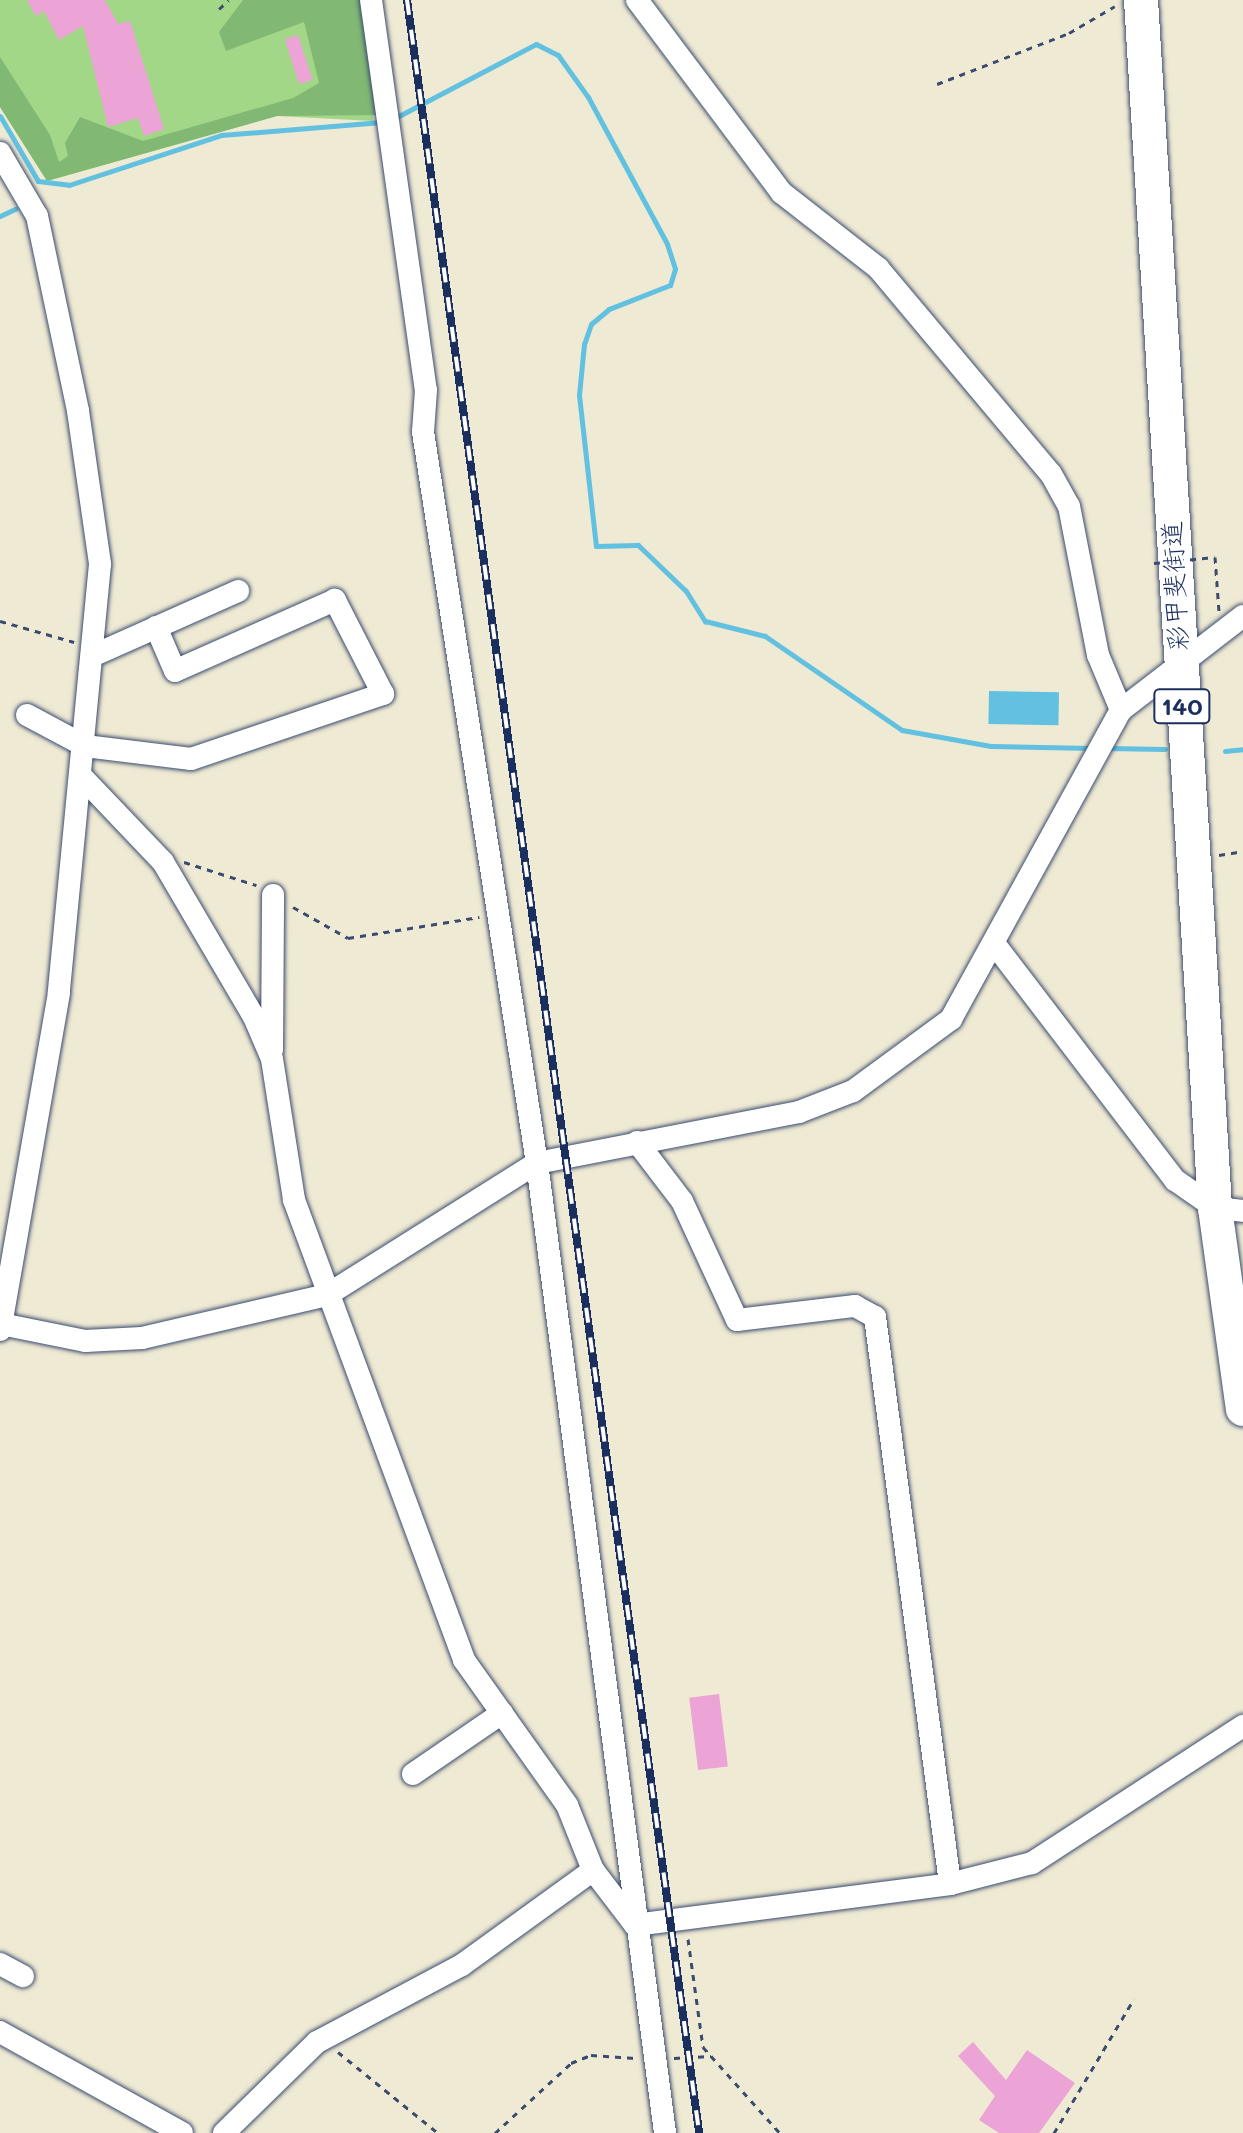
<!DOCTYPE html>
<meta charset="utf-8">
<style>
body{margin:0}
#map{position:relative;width:1243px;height:2133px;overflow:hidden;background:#efead3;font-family:Mali,"Klee One",sans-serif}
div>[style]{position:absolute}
.green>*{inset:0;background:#a2d787}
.forest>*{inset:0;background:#81b874}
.water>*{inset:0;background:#62c0e0;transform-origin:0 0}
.stream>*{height:5px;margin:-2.5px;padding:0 2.5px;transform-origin:2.5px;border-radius:2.5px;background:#62c0e0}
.building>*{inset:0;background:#eba4d5;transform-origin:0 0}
.path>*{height:3px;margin-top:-1.5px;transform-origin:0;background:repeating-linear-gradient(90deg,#3b4b70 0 6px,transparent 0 12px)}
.roads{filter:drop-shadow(0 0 2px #3b4b70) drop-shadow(0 0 2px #3b4b70)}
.minor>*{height:22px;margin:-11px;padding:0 11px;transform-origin:11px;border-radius:11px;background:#fff}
.highway>*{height:34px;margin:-17px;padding:0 17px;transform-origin:17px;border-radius:17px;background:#fff}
.rail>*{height:8px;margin-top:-4px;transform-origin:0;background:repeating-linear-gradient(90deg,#fff 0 15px,#1b2f5e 0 30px);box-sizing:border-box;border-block:2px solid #1b2f5e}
.path-bridge>*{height:3px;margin-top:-1.5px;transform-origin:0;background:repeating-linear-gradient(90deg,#3b4b70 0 6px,transparent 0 12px)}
span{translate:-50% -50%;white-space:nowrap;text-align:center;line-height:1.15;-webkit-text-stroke:6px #fff;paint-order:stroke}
.shield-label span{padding:2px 6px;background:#fff;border:2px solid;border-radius:6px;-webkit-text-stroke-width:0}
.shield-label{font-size:24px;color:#1b2f5e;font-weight:700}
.street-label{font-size:26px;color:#1b2f5e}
</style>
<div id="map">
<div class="green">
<div style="clip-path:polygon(0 0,367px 0,373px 121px,277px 116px,47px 181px,0 107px)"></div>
</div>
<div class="forest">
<div style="clip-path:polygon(243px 0,367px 0,383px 115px,277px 116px,47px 181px,0 107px,0 57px,50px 135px,59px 162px,68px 156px,65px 143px,80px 117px,143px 141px,293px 98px,319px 83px,304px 22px,226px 51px,219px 32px)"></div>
</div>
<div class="water">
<div style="left:989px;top:691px;width:70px;height:33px;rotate:1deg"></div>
</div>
<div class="stream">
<div style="left:0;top:116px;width:75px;rotate:59.7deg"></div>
<div style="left:38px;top:181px;width:31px;rotate:7deg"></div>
<div style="left:69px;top:185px;width:160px;rotate:-18.2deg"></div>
<div style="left:221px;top:135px;width:161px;rotate:-4.6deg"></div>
<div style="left:395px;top:118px;width:159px;rotate:-27.7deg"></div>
<div style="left:536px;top:44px;width:25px;rotate:27deg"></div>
<div style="left:558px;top:55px;width:52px;rotate:54.5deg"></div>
<div style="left:588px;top:97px;width:167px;rotate:61.7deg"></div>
<div style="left:667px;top:244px;width:26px;rotate:72deg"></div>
<div style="left:675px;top:269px;width:17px;rotate:107deg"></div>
<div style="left:670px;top:285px;width:66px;rotate:158.5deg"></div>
<div style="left:609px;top:309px;width:23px;rotate:140deg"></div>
<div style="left:591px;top:324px;width:21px;rotate:109deg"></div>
<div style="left:584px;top:344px;width:51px;rotate:95.6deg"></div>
<div style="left:579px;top:395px;width:152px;rotate:83.6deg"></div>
<div style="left:596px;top:546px;width:42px;rotate:-1.4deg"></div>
<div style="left:638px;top:545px;width:66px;rotate:43.8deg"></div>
<div style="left:686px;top:591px;width:36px;rotate:58deg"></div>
<div style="left:705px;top:621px;width:62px;rotate:14deg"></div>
<div style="left:765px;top:636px;width:166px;rotate:34.5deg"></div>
<div style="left:902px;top:730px;width:90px;rotate:10.2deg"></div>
<div style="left:991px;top:746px;width:101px;rotate:1.1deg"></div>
<div style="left:0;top:216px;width:17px;rotate:-25deg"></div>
<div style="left:1106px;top:748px;width:59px;rotate:1deg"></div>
<div style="left:1225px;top:751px;width:18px;rotate:-6deg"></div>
</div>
<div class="building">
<div style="clip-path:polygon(27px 0,105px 0,118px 24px,130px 21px,164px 129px,144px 136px,138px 118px,108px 127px,83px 26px,59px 40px,44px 11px,36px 16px)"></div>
<div style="left:298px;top:35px;width:47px;height:14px;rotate:72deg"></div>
<div style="left:719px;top:1694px;width:73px;height:30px;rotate:83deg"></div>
<div style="clip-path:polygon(973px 2042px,1006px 2080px,1027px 2050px,1075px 2083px,1039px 2133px,999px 2133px,979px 2120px,995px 2096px,958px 2056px)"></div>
</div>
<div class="path">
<div style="left:219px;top:9px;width:13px;rotate:-42deg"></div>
<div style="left:937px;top:84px;width:142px;rotate:-21.1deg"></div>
<div style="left:1069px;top:33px;width:53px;rotate:-30.4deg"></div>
<div style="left:1215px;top:557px;width:54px;rotate:85.8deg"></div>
<div style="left:0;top:621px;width:77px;rotate:15.8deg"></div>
<div style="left:1219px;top:855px;width:24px;rotate:-9deg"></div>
<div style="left:184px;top:862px;width:76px;rotate:17.7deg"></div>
<div style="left:293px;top:907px;width:63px;rotate:29.4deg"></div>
<div style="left:348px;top:938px;width:133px;rotate:-9.1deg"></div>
<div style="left:688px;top:1939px;width:109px;rotate:82.1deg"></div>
<div style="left:703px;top:2047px;width:115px;rotate:48.2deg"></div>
<div style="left:338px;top:2052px;width:129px;rotate:39deg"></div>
<div style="left:674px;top:2058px;width:37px;rotate:-3deg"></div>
<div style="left:495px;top:2133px;width:103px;rotate:-42.6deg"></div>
<div style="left:571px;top:2063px;width:22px;rotate:-22deg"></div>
<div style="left:591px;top:2055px;width:44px;rotate:3.9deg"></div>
<div style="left:1054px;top:2133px;width:156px;rotate:-59.2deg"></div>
</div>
<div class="roads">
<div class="minor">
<div style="left:371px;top:0;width:394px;rotate:82deg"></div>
<div style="left:426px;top:390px;width:42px;rotate:94.1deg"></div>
<div style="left:423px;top:432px;width:740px;rotate:81.14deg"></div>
<div style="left:537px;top:1163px;width:978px;rotate:82.48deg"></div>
<div style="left:637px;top:0;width:241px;rotate:53.1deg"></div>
<div style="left:782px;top:193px;width:122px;rotate:38deg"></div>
<div style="left:878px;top:268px;width:269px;rotate:50deg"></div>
<div style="left:1051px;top:474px;width:37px;rotate:61deg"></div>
<div style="left:1069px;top:506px;width:152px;rotate:79deg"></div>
<div style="left:1098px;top:655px;width:60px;rotate:67.3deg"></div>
<div style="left:0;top:153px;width:73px;rotate:59.6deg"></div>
<div style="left:37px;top:216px;width:199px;rotate:78.1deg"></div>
<div style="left:78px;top:411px;width:155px;rotate:81.8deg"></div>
<div style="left:100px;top:564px;width:431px;rotate:95.5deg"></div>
<div style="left:59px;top:993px;width:342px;rotate:99.9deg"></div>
<div style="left:92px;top:656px;width:160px;rotate:-24deg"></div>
<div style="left:27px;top:715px;width:66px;rotate:28.1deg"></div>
<div style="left:85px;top:746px;width:107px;rotate:7deg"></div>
<div style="left:191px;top:759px;width:203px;rotate:-18.7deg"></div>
<div style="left:383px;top:694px;width:106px;rotate:-117.1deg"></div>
<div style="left:335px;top:600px;width:175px;rotate:156.1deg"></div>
<div style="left:175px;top:671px;width:48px;rotate:-113.4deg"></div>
<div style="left:82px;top:777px;width:117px;rotate:46.4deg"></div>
<div style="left:163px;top:862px;width:180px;rotate:59.6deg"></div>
<div style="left:254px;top:1017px;width:46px;rotate:66.8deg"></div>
<div style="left:272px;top:1059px;width:143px;rotate:81.1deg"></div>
<div style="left:294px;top:1200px;width:490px;rotate:69.7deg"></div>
<div style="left:464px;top:1660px;width:178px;rotate:54.6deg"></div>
<div style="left:567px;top:1805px;width:70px;rotate:68.2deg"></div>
<div style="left:593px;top:1870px;width:69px;rotate:52.6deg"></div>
<div style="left:635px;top:1925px;width:318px;rotate:-7.4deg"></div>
<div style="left:950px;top:1884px;width:85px;rotate:-14.4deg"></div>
<div style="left:1032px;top:1863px;width:252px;rotate:-33deg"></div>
<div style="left:996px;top:946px;width:295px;rotate:52.6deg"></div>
<div style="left:1175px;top:1180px;width:49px;rotate:35deg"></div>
<div style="left:1215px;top:1208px;width:28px;rotate:6deg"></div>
<div style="left:272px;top:1050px;width:155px;rotate:-89.6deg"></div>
<div style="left:637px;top:1142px;width:74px;rotate:52.7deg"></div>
<div style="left:682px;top:1201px;width:131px;rotate:65.2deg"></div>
<div style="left:737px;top:1320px;width:119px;rotate:-6.8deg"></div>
<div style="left:855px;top:1306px;width:23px;rotate:29deg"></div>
<div style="left:875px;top:1317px;width:572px;rotate:82.46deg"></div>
<div style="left:1px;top:1324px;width:86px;rotate:11.4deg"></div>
<div style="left:85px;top:1341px;width:57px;rotate:-3deg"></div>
<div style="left:142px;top:1338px;width:190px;rotate:-13.1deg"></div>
<div style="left:327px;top:1295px;width:248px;rotate:-32.2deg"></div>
<div style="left:537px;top:1163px;width:267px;rotate:-11deg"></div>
<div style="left:799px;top:1112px;width:58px;rotate:-21.3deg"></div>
<div style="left:853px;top:1091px;width:122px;rotate:-36.3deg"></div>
<div style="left:951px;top:1019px;width:353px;rotate:-61.2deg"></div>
<div style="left:1121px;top:710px;width:154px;rotate:-37.6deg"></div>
<div style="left:413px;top:1774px;width:108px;rotate:-34.4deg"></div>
<div style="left:0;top:1964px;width:26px;rotate:28deg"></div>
<div style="left:0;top:2032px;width:208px;rotate:29deg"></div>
<div style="left:224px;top:2133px;width:130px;rotate:-44.4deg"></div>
<div style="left:317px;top:2042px;width:164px;rotate:-28deg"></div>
<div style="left:462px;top:1965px;width:162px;rotate:-35.9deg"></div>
</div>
<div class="highway">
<div style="left:1141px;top:0;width:1210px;rotate:86.49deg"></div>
<div style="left:1215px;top:1208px;width:203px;rotate:82.1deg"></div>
</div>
</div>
<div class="rail">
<div style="left:407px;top:0;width:2153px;rotate:82.2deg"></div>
</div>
<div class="path-bridge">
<div style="left:1154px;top:563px;width:61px;rotate:-5.6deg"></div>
</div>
<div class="shield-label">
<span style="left:1182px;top:706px">140</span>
</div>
<div class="street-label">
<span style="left:1175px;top:586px;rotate:-93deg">彩甲斐街道</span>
</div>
</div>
